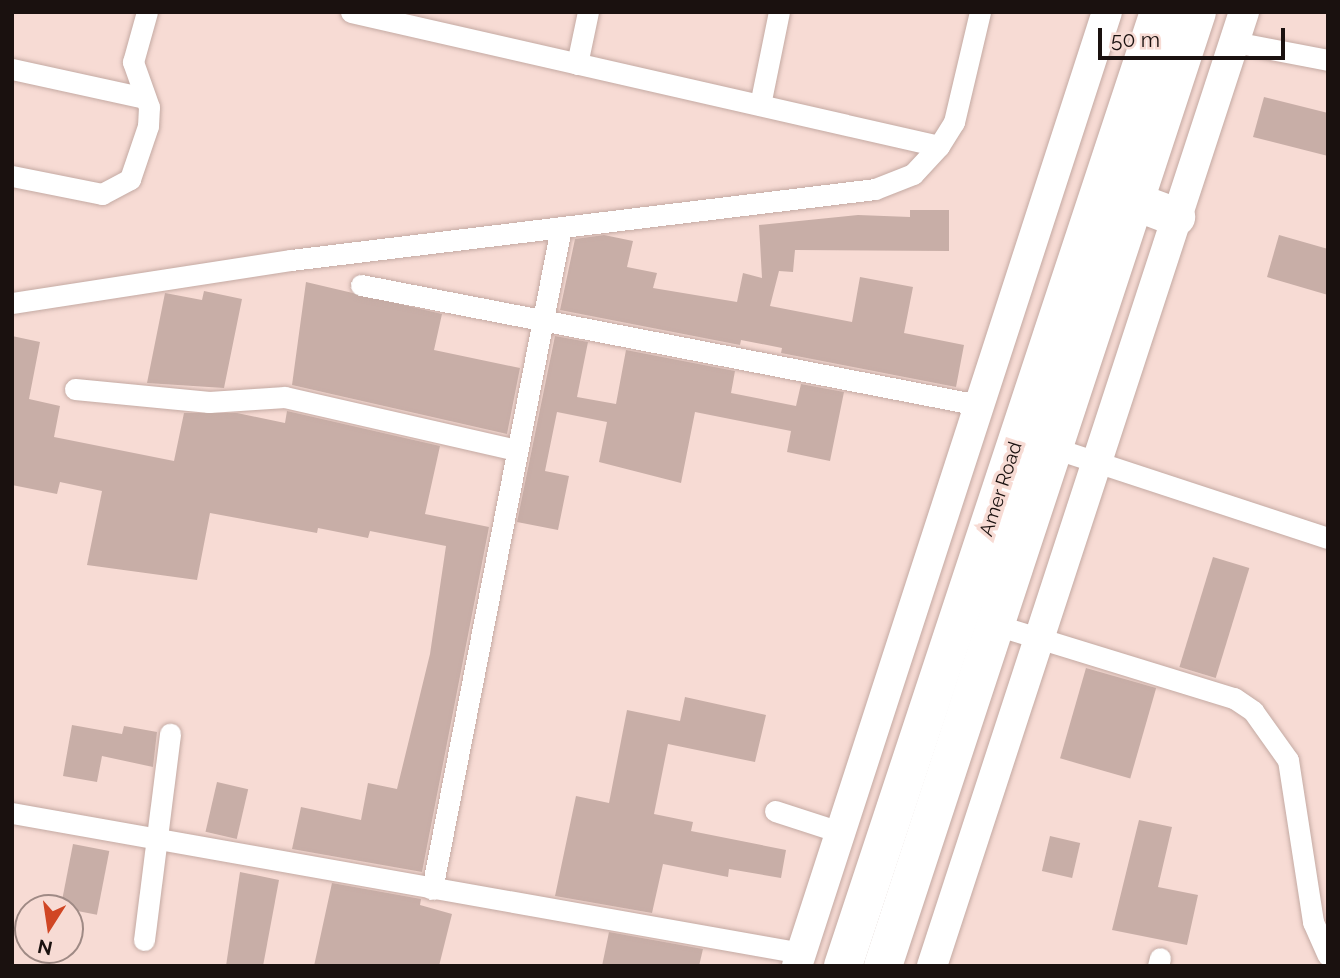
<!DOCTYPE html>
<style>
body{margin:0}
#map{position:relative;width:1340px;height:978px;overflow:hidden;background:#f7dbd4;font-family:Raleway,sans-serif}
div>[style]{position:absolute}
.building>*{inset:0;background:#c8aea7;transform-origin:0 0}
.roads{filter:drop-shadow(0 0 2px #c4aaa3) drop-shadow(0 0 2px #c4aaa3)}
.street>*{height:21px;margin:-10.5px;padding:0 10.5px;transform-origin:10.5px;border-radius:10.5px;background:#fff}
.secondary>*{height:30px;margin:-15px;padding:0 15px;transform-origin:15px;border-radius:15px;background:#fff}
.highway>*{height:38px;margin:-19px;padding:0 19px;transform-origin:19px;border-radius:19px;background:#fff}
span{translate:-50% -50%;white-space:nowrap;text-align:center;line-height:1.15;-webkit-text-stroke:7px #f7dbd4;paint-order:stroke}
.street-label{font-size:19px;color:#1a110f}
.frame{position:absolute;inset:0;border:14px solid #1a110f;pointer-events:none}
.north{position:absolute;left:14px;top:894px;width:70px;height:70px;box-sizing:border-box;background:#f7dbd4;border:2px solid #9f8a85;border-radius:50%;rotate:192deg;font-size:19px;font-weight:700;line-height:28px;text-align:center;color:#1a110f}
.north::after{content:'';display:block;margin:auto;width:24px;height:32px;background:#d04624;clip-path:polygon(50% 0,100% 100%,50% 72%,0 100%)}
.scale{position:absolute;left:1098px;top:28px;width:187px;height:32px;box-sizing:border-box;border:4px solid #1a110f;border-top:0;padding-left:9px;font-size:21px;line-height:24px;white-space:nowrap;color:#1a110f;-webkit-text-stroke:5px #f7dbd4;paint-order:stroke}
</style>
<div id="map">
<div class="building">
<div style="clip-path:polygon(1264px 97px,1328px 113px,1328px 156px,1253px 137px)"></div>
<div style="clip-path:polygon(910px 210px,949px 210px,949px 251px,795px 250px,793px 272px,779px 271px,770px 306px,852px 322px,860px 277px,913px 287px,904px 333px,964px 345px,956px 387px,781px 353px,782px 348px,741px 340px,740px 345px,560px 310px,575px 239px,604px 235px,633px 241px,627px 267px,657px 273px,653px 288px,737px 302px,743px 273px,762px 278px,759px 225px,858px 215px,910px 217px)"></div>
<div style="clip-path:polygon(1279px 235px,1328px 249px,1328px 295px,1267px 277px)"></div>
<div style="clip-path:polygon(306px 282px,442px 314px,434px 350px,520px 368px,507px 434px,292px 385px)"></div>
<div style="clip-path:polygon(204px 291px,242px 299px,224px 388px,147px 383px,165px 293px,202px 300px)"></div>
<div style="clip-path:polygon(12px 336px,40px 342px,29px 399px,60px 406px,54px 437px,174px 461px,184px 413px,237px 413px,285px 423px,287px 411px,440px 446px,425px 514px,489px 527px,422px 872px,292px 849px,301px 807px,361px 820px,368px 783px,397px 789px,430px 654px,446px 546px,370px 531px,368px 538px,318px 528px,317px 533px,210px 513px,197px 580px,87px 565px,102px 491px,60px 482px,57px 494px,12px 485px)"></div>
<div style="clip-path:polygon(555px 336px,588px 342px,577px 397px,616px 404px,626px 350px,735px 371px,731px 393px,796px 406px,801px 384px,844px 392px,830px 461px,787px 452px,791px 431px,695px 412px,681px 483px,599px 462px,607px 422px,557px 412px,545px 471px,569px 476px,558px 530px,517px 522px)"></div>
<div style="left:1213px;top:557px;width:38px;height:115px;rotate:17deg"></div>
<div style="left:1086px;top:668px;width:73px;height:94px;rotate:16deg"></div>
<div style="clip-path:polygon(685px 697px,766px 715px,755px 762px,668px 744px,654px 814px,693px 822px,691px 831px,786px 850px,781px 878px,729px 869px,728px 877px,663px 864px,652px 913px,555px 896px,576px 796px,609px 803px,627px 710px,680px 721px)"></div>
<div style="clip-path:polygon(72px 725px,122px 734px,124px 726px,157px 732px,153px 767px,102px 756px,97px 782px,63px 776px)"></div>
<div style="left:217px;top:782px;width:32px;height:51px;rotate:13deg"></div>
<div style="clip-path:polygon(1139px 820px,1172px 827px,1158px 887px,1198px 895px,1187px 945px,1112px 930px)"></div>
<div style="left:1050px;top:836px;width:31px;height:36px;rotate:13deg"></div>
<div style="left:73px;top:844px;width:37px;height:65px;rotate:11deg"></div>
<div style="clip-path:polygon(240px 872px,279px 880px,263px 966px,226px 966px)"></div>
<div style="clip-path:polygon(332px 883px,421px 899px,420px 905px,452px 914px,439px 966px,314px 966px)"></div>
<div style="clip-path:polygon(609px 932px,703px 949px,699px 966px,602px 966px)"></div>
</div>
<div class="roads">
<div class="street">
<div style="left:351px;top:12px;width:603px;rotate:12.84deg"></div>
<div style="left:939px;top:146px;width:28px;rotate:-58deg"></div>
<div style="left:954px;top:122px;width:113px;rotate:-76.7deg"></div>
<div style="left:1234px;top:42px;width:96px;rotate:10.8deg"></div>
<div style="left:577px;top:64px;width:53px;rotate:-78.1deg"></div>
<div style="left:12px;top:69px;width:136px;rotate:12.3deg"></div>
<div style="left:760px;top:105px;width:95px;rotate:-78.5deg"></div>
<div style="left:12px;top:176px;width:92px;rotate:11.3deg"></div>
<div style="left:102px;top:194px;width:32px;rotate:-28deg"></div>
<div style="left:130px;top:179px;width:56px;rotate:-71.2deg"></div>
<div style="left:148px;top:126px;width:19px;rotate:-87deg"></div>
<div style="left:149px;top:107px;width:48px;rotate:-109.6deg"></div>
<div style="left:133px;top:62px;width:52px;rotate:-74.4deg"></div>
<div style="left:361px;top:285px;width:630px;rotate:10.99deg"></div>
<div style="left:12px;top:303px;width:282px;rotate:-8.8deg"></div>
<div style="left:291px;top:260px;width:588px;rotate:-6.93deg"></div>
<div style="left:875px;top:189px;width:41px;rotate:-21.5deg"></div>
<div style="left:913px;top:174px;width:38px;rotate:-47deg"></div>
<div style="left:75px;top:389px;width:135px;rotate:5.5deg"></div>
<div style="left:209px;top:402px;width:76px;rotate:-3.8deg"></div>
<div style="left:285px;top:397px;width:238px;rotate:12.9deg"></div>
<div style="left:1054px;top:448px;width:288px;rotate:18.2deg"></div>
<div style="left:996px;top:625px;width:249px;rotate:17.1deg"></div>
<div style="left:1234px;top:698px;width:23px;rotate:34deg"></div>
<div style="left:1253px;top:711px;width:60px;rotate:54.5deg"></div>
<div style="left:1288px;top:760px;width:164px;rotate:81.2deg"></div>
<div style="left:1313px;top:922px;width:36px;rotate:66deg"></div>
<div style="left:775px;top:811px;width:68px;rotate:17.9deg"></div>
<div style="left:12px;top:813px;width:801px;rotate:10.06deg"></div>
<div style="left:432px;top:889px;width:674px;rotate:-78.97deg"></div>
<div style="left:144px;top:940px;width:208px;rotate:-82.8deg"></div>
<div style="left:1158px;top:966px;width:8px;rotate:-76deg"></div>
</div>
<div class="secondary">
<div style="left:797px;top:966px;width:1003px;rotate:-72deg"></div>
<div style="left:932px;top:966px;width:1004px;rotate:-71.89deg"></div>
</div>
<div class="highway">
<div style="left:1136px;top:202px;width:43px;rotate:20.6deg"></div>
<div style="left:843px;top:966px;width:1005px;rotate:-71.67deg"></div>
<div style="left:883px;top:966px;width:1004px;rotate:-71.78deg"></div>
</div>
</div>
<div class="street-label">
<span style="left:1001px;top:489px;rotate:-72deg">Amer Road</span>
</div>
<div class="frame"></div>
<div class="north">N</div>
<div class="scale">50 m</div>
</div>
